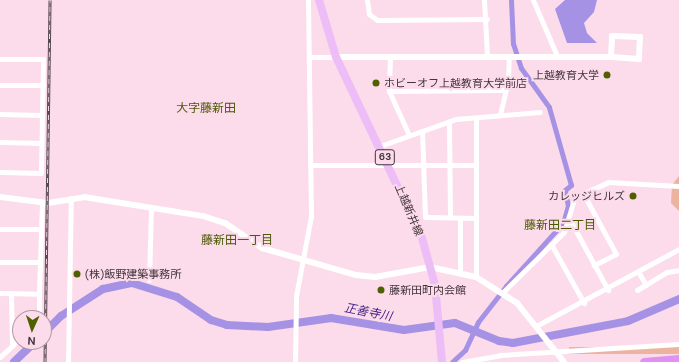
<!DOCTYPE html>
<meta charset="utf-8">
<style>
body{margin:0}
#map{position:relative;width:679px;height:362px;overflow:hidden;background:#fcdbeb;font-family:"DM Sans","Noto Sans JP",sans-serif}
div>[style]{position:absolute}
.green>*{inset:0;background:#ecb39f;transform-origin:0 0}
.water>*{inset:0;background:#a592e5}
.canal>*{height:5px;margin:-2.5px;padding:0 2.5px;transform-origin:2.5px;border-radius:2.5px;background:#a592e5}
.river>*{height:8px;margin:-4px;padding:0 4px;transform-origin:4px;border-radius:4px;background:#a592e5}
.minor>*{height:5px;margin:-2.5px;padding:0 2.5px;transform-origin:2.5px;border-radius:2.5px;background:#fff}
.tertiary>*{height:6px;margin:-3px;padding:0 3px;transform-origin:3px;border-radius:3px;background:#fff}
.primary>*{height:8px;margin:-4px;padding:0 4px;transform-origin:4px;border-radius:4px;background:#ecbdf7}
.motorway>*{height:9px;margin:-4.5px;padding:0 4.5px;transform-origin:4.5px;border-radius:4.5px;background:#e091f1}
.rail>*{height:3px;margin-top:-1.5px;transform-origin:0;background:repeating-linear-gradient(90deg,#fcdbeb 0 4.5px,#584950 0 9px);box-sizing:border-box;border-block:1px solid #584950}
.dots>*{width:11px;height:11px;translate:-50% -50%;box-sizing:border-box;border:2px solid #fcdbeb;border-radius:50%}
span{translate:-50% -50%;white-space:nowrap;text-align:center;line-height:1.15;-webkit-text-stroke:4px #fcdbeb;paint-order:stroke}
.shield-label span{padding:1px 3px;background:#fcdbeb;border:1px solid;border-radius:3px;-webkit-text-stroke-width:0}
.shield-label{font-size:10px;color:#41343a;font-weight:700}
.poi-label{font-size:11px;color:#41343a}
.right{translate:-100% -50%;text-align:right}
.left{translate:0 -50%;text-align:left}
.street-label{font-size:11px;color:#41343a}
.neighbourhood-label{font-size:12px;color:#4b5906}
.water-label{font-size:12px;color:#472584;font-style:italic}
.north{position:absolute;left:12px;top:310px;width:40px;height:40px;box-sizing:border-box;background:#fcdbeb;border:1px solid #b198a4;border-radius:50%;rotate:183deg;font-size:11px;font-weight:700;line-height:16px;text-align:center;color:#41343a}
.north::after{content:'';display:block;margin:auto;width:14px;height:18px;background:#505f00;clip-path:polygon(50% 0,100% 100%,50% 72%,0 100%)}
</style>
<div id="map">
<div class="green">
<div style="clip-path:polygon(679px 176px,679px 211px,671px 203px,672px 185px)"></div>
<div style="left:679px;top:347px;width:7px;height:110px;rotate:90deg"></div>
</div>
<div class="water">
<div style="clip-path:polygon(565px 0,597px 0,594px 12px,584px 23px,587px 33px,597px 43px,567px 43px,555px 9px)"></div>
</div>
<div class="canal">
<div style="left:452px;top:362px;width:18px;rotate:-43deg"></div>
<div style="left:465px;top:350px;width:31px;rotate:-65deg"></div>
<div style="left:478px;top:322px;width:46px;rotate:-52.1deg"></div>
<div style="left:506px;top:286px;width:85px;rotate:-47.9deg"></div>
<div style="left:563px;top:223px;width:18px;rotate:-74deg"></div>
<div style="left:568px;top:206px;width:16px;rotate:-101deg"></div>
<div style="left:565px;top:190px;width:8px;rotate:-40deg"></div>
<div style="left:571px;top:185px;width:81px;rotate:-105.8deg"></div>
<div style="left:549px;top:107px;width:48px;rotate:-125.7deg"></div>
<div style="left:521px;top:68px;width:25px;rotate:-108deg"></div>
<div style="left:513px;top:44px;width:44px;rotate:-92.6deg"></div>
</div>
<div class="river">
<div style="left:44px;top:333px;width:24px;rotate:-45deg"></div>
<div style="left:61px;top:316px;width:50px;rotate:-32.7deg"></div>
<div style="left:103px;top:289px;width:30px;rotate:-12deg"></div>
<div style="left:132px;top:283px;width:47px;rotate:17.3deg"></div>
<div style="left:177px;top:297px;width:41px;rotate:34.1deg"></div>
<div style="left:211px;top:320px;width:17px;rotate:17deg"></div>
<div style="left:227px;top:325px;width:41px;rotate:2.8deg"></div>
<div style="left:268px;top:327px;width:64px;rotate:-8.1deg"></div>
<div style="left:331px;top:318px;width:74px;rotate:9.3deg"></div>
<div style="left:404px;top:330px;width:51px;rotate:-7.8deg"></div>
<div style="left:455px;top:323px;width:48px;rotate:22.2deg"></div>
<div style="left:499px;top:341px;width:14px;rotate:8deg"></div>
<div style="left:513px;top:343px;width:117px;rotate:-10.8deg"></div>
<div style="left:628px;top:321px;width:56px;rotate:-23.3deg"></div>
<div style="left:14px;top:362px;width:29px;rotate:-44deg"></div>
</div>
<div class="minor">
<div style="left:367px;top:0;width:14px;rotate:82deg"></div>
<div style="left:369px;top:14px;width:10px;rotate:37deg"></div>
<div style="left:377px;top:20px;width:110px;rotate:-0.5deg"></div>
<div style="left:484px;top:0;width:55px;rotate:86.9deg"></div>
<div style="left:533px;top:0;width:61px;rotate:66.8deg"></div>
<div style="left:309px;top:57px;width:27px"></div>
<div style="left:390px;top:57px;width:34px;rotate:92deg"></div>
<div style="left:389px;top:91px;width:48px;rotate:65.6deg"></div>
<div style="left:0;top:59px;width:43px"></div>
<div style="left:43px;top:59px;width:56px;rotate:91deg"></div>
<div style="left:0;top:85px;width:43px"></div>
<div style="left:389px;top:91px;width:116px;rotate:-0.5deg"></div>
<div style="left:0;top:114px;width:42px;rotate:1.4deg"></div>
<div style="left:42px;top:115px;width:58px;rotate:91deg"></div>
<div style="left:41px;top:173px;width:41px;rotate:-178.6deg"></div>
<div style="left:500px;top:115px;width:36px;rotate:-77deg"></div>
<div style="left:508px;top:80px;width:24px;rotate:-88deg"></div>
<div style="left:449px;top:122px;width:95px;rotate:89.4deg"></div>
<div style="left:422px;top:131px;width:86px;rotate:88deg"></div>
<div style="left:425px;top:217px;width:51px;rotate:1.1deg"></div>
<div style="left:0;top:142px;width:41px;rotate:1.4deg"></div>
<div style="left:380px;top:146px;width:81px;rotate:-19.6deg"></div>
<div style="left:456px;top:119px;width:84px;rotate:-4.8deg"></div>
<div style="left:310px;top:165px;width:166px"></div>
<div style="left:584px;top:195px;width:67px;rotate:61.5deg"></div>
<div style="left:616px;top:254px;width:25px;rotate:153deg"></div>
<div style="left:460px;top:218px;width:55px;rotate:90deg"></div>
<div style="left:570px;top:220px;width:80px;rotate:61.5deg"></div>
<div style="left:0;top:229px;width:41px"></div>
<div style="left:551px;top:244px;width:68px;rotate:60.8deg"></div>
<div style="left:0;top:262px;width:40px"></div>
<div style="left:40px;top:262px;width:32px;rotate:92deg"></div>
<div style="left:40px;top:262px;width:59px;rotate:-88.1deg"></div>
<div style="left:639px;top:273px;width:14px;rotate:60deg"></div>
<div style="left:476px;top:277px;width:159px;rotate:-90deg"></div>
<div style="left:149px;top:280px;width:71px;rotate:-88.4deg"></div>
<div style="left:637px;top:290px;width:35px;rotate:-31deg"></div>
<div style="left:667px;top:272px;width:12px;rotate:-9deg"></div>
<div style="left:0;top:293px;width:39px;rotate:1deg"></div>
<div style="left:39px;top:294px;width:24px;rotate:90deg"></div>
<div style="left:502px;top:293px;width:87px;rotate:-44.5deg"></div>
<div style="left:564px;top:232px;width:37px;rotate:-73deg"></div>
<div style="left:575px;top:197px;width:36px;rotate:-24deg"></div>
<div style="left:608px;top:182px;width:71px;rotate:3.2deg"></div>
<div style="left:11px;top:294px;width:52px;rotate:88.9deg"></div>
<div style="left:12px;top:346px;width:11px;rotate:-45deg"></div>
<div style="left:536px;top:326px;width:162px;rotate:-28.3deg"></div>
<div style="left:0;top:357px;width:16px;rotate:-43deg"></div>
<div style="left:68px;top:362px;width:164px;rotate:-89deg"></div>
<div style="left:295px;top:362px;width:66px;rotate:-89.1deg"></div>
<div style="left:296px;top:296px;width:81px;rotate:-79.4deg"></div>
<div style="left:311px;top:216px;width:216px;rotate:-90.8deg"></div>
<div style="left:462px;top:362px;width:39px;rotate:-10deg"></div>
<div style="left:500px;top:355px;width:179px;rotate:-3.5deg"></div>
</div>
<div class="tertiary">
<div style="left:336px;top:57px;width:275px"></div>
<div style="left:611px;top:57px;width:21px;rotate:-87deg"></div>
<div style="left:612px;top:36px;width:28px;rotate:2deg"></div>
<div style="left:640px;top:37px;width:22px;rotate:93deg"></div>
<div style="left:639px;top:59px;width:28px;rotate:-176deg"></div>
<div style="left:0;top:197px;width:48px;rotate:7.1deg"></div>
<div style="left:48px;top:203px;width:36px;rotate:-9deg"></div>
<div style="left:84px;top:197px;width:121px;rotate:9.1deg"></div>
<div style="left:203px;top:216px;width:23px;rotate:18deg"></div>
<div style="left:225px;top:223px;width:45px;rotate:34deg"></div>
<div style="left:262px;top:248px;width:98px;rotate:16deg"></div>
<div style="left:356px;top:275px;width:19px;rotate:6deg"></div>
<div style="left:375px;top:277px;width:56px;rotate:-10.3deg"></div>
<div style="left:430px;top:267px;width:47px;rotate:12.3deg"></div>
<div style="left:476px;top:277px;width:49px;rotate:32.4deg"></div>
<div style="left:517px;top:303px;width:75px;rotate:51.5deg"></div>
</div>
<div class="primary">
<div style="left:319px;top:0;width:59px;rotate:73.4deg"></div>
<div style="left:336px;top:57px;width:200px;rotate:64.6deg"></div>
<div style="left:422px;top:238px;width:49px;rotate:74.5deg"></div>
<div style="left:435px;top:285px;width:77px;rotate:84.8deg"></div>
</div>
<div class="motorway">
<div style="left:644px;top:362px;width:35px;rotate:-5deg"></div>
</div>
<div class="rail">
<div style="left:45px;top:362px;width:362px;rotate:-89.2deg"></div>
</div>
<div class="dots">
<div style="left:607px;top:75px;background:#505f00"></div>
<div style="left:376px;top:83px;background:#505f00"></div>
<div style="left:633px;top:196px;background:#505f00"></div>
<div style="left:77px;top:274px;background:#505f00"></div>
<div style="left:381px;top:290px;background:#505f00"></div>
</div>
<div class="shield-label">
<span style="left:385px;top:157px">63</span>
</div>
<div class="poi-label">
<span class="right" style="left:599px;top:75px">上越教育大学</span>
<span class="left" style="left:384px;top:83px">ホビーオフ上越教育大学前店</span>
<span class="right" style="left:625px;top:196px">カレッジヒルズ</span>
<span class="left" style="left:85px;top:274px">(株)飯野建築事務所</span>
<span class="left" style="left:389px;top:290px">藤新田町内会館</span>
</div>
<div class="street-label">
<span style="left:409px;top:210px;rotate:67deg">上越新井線</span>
</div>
<div class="neighbourhood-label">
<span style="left:206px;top:109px">大字藤新田</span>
<span style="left:560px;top:226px">藤新田二丁目</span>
<span style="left:237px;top:241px">藤新田一丁目</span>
</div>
<div class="water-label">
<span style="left:368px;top:313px;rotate:11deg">正善寺川</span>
</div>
<div class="north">N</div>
</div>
